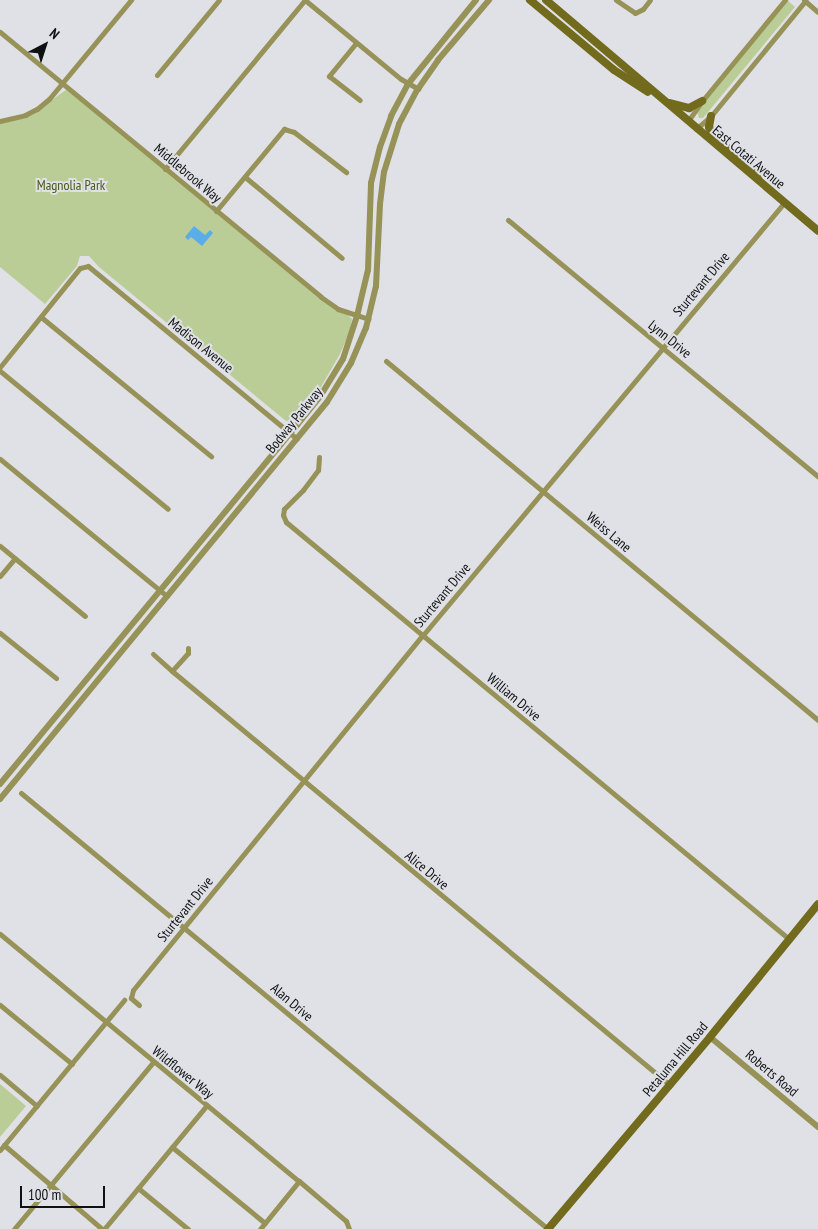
<!DOCTYPE html>
<style>
body{margin:0}
#map{position:relative;width:818px;height:1229px;overflow:hidden;background:#dfe1e6;font-family:"PT Sans Narrow",sans-serif}
div>[style]{position:absolute}
.green>*{inset:0;background:#bbcd96}
.water>*{inset:0;background:#5aade7}
.minor>*{height:5px;margin:-2.5px;padding:0 2.5px;transform-origin:2.5px;border-radius:2.5px;background:#979257}
.tertiary>*{height:6px;margin:-3px;padding:0 3px;transform-origin:3px;border-radius:3px;background:#979257}
.secondary>*{height:8px;margin:-4px;padding:0 4px;transform-origin:4px;border-radius:4px;background:#726a1c}
span{translate:-50% -50%;white-space:nowrap;text-align:center;line-height:1.15;-webkit-text-stroke:4px #dfe1e6;paint-order:stroke}
.street-label{font-size:14px;color:#0f1011}
.park-label{font-size:14px;color:#475719}
.north{position:absolute;left:20px;top:20px;width:50px;height:50px;-webkit-text-stroke:4px #dfe1e6;paint-order:stroke;rotate:40deg;font-size:14px;font-weight:700;line-height:20px;text-align:center;color:#0f1011}
.north::after{content:'';display:block;margin:auto;width:18px;height:22px;background:#0f1011;clip-path:polygon(50% 0,100% 100%,50% 72%,0 100%)}
.scale{position:absolute;left:20px;top:1186px;width:85px;height:22px;box-sizing:border-box;border:2px solid #0f1011;border-top:0;padding-left:6px;font-size:15px;line-height:18px;white-space:nowrap;color:#0f1011;-webkit-text-stroke:4px #dfe1e6;paint-order:stroke}
</style>
<div id="map">
<div class="green">
<div style="clip-path:polygon(788px 1px,795px 7px,703px 118px,699px 118px,697px 111px)"></div>
<div style="clip-path:polygon(66px 90px,73px 94px,326px 303px,347px 314px,352px 319px,350px 331px,340px 354px,314px 399px,299px 418px,286px 421px,99px 267px,89px 256px,80px 256px,77px 266px,45px 304px,0 267px,0 124px,30px 115px)"></div>
<div style="clip-path:polygon(0 1084px,26px 1106px,0 1137px)"></div>
</div>
<div class="water">
<div style="clip-path:polygon(194px 226px,205px 235px,210px 230px,213px 233px,202px 246px,191px 237px,188px 240px,185px 237px)"></div>
</div>
<div class="minor">
<div style="left:616px;top:0;width:23px;rotate:34deg"></div>
<div style="left:635px;top:13px;width:9px;rotate:-27deg"></div>
<div style="left:643px;top:9px;width:11px;rotate:-52deg"></div>
<div style="left:804px;top:0;width:18px;rotate:41deg"></div>
<div style="left:0;top:32px;width:416px;rotate:39.5deg"></div>
<div style="left:321px;top:297px;width:21px;rotate:35deg"></div>
<div style="left:338px;top:309px;width:32px;rotate:18deg"></div>
<div style="left:356px;top:43px;width:43px;rotate:129.3deg"></div>
<div style="left:329px;top:76px;width:39px;rotate:38deg"></div>
<div style="left:157px;top:75px;width:97px;rotate:-50.4deg"></div>
<div style="left:0;top:121px;width:26px;rotate:-13deg"></div>
<div style="left:25px;top:115px;width:13px;rotate:-27deg"></div>
<div style="left:37px;top:109px;width:16px;rotate:-40deg"></div>
<div style="left:49px;top:99px;width:129px;rotate:-50.4deg"></div>
<div style="left:688px;top:121px;width:24px;rotate:-55deg"></div>
<div style="left:702px;top:101px;width:131px;rotate:-50.6deg"></div>
<div style="left:696px;top:129px;width:20px;rotate:-41deg"></div>
<div style="left:711px;top:116px;width:149px;rotate:-50.7deg"></div>
<div style="left:165px;top:169px;width:219px;rotate:-50.4deg"></div>
<div style="left:305px;top:0;width:124px;rotate:39.5deg"></div>
<div style="left:401px;top:79px;width:20px;rotate:30deg"></div>
<div style="left:245px;top:177px;width:126px;rotate:39.9deg"></div>
<div style="left:216px;top:211px;width:107px;rotate:-50.3deg"></div>
<div style="left:284px;top:129px;width:10px;rotate:17deg"></div>
<div style="left:294px;top:132px;width:66px;rotate:37.6deg"></div>
<div style="left:508px;top:220px;width:402px;rotate:39.6deg"></div>
<div style="left:41px;top:317px;width:220px;rotate:39.3deg"></div>
<div style="left:386px;top:361px;width:562px;rotate:39.73deg"></div>
<div style="left:0;top:367px;width:127px;rotate:-51.1deg"></div>
<div style="left:80px;top:268px;width:8px;rotate:-14deg"></div>
<div style="left:88px;top:266px;width:271px;rotate:39.6deg"></div>
<div style="left:0;top:371px;width:217px;rotate:39.4deg"></div>
<div style="left:319px;top:457px;width:13px;rotate:94deg"></div>
<div style="left:318px;top:470px;width:25px;rotate:127deg"></div>
<div style="left:303px;top:490px;width:27px;rotate:135deg"></div>
<div style="left:284px;top:509px;width:6px;rotate:99deg"></div>
<div style="left:283px;top:515px;width:8px;rotate:67deg"></div>
<div style="left:286px;top:522px;width:653px;rotate:39.66deg"></div>
<div style="left:0;top:459px;width:216px;rotate:39.4deg"></div>
<div style="left:0;top:546px;width:110px;rotate:39.5deg"></div>
<div style="left:0;top:576px;width:23px;rotate:-50deg"></div>
<div style="left:0;top:633px;width:72px;rotate:38.8deg"></div>
<div style="left:188px;top:648px;width:5px;rotate:90deg"></div>
<div style="left:188px;top:653px;width:24px;rotate:132deg"></div>
<div style="left:172px;top:671px;width:648px;rotate:39.74deg"></div>
<div style="left:153px;top:654px;width:25px;rotate:42deg"></div>
<div style="left:21px;top:793px;width:684px;rotate:39.6deg"></div>
<div style="left:0;top:934px;width:388px;rotate:39.6deg"></div>
<div style="left:299px;top:1181px;width:62px;rotate:40.4deg"></div>
<div style="left:346px;top:1221px;width:9px;rotate:69deg"></div>
<div style="left:0;top:1005px;width:93px;rotate:39.3deg"></div>
<div style="left:139px;top:1005px;width:11px;rotate:-139deg"></div>
<div style="left:131px;top:998px;width:8px;rotate:-76deg"></div>
<div style="left:133px;top:990px;width:458px;rotate:-50.8deg"></div>
<div style="left:423px;top:635px;width:563px;rotate:-50.12deg"></div>
<div style="left:0;top:1075px;width:48px;rotate:40deg"></div>
<div style="left:4px;top:1145px;width:129px;rotate:40.6deg"></div>
<div style="left:172px;top:1147px;width:120px;rotate:39.3deg"></div>
<div style="left:0;top:1150px;width:195px;rotate:-50.4deg"></div>
<div style="left:138px;top:1188px;width:65px;rotate:39.4deg"></div>
<div style="left:14px;top:1229px;width:217px;rotate:-50.2deg"></div>
<div style="left:104px;top:1229px;width:161px;rotate:-50.3deg"></div>
<div style="left:260px;top:1229px;width:62px;rotate:-50.9deg"></div>
</div>
<div class="tertiary">
<div style="left:0;top:784px;width:466px;rotate:-50.4deg"></div>
<div style="left:297px;top:425px;width:38px;rotate:-51deg"></div>
<div style="left:321px;top:395px;width:42px;rotate:-58.6deg"></div>
<div style="left:343px;top:359px;width:45px;rotate:-72deg"></div>
<div style="left:357px;top:316px;width:47px;rotate:-76.6deg"></div>
<div style="left:368px;top:270px;width:87px;rotate:-88deg"></div>
<div style="left:371px;top:183px;width:37px;rotate:-76deg"></div>
<div style="left:380px;top:147px;width:33px;rotate:-70deg"></div>
<div style="left:391px;top:116px;width:36px;rotate:-62deg"></div>
<div style="left:408px;top:84px;width:108px;rotate:-51deg"></div>
<div style="left:0;top:799px;width:514px;rotate:-50.52deg"></div>
<div style="left:327px;top:402px;width:46px;rotate:-58.4deg"></div>
<div style="left:351px;top:363px;width:38px;rotate:-67deg"></div>
<div style="left:366px;top:328px;width:43px;rotate:-76.6deg"></div>
<div style="left:376px;top:286px;width:82px;rotate:-87.2deg"></div>
<div style="left:380px;top:204px;width:32px;rotate:-83deg"></div>
<div style="left:384px;top:172px;width:50px;rotate:-72.6deg"></div>
<div style="left:399px;top:124px;width:40px;rotate:-62deg"></div>
<div style="left:418px;top:89px;width:35px;rotate:-55deg"></div>
<div style="left:438px;top:60px;width:79px;rotate:-49.6deg"></div>
<div style="left:710px;top:1037px;width:141px;rotate:39.8deg"></div>
</div>
<div class="secondary">
<div style="left:530px;top:0;width:109px;rotate:39.8deg"></div>
<div style="left:614px;top:70px;width:40px;rotate:32.9deg"></div>
<div style="left:546px;top:0;width:357px;rotate:40.3deg"></div>
<div style="left:669px;top:103px;width:21px;rotate:14deg"></div>
<div style="left:689px;top:108px;width:15px;rotate:-28deg"></div>
<div style="left:711px;top:116px;width:11px;rotate:100deg"></div>
<div style="left:709px;top:127px;width:8px;rotate:67deg"></div>
<div style="left:712px;top:134px;width:49px;rotate:40.9deg"></div>
<div style="left:749px;top:166px;width:16px;rotate:55deg"></div>
<div style="left:548px;top:1229px;width:251px;rotate:-49.8deg"></div>
<div style="left:710px;top:1037px;width:171px;rotate:-50.9deg"></div>
</div>
<div class="street-label">
<span style="left:749px;top:157px;rotate:40deg">East Cotati Avenue</span>
<span style="left:188px;top:173px;rotate:40deg">Middlebrook Way</span>
<span style="left:701px;top:284px;rotate:-50deg">Sturtevant Drive</span>
<span style="left:670px;top:339px;rotate:39deg">Lynn Drive</span>
<span style="left:201px;top:345px;rotate:39deg">Madison Avenue</span>
<span style="left:294px;top:420px;rotate:-51deg">Bodway Parkway</span>
<span style="left:609px;top:532px;rotate:40deg">Weiss Lane</span>
<span style="left:442px;top:595px;rotate:-50deg">Sturtevant Drive</span>
<span style="left:514px;top:697px;rotate:40deg">William Drive</span>
<span style="left:427px;top:870px;rotate:40deg">Alice Drive</span>
<span style="left:185px;top:909px;rotate:-51deg">Sturtevant Drive</span>
<span style="left:292px;top:1002px;rotate:40deg">Alan Drive</span>
<span style="left:675px;top:1059px;rotate:-50deg">Petaluma Hill Road</span>
<span style="left:183px;top:1072px;rotate:39deg">Wildflower Way</span>
<span style="left:772px;top:1073px;rotate:40deg">Roberts Road</span>
</div>
<div class="park-label">
<span style="left:71px;top:185px">Magnolia Park</span>
</div>
<div class="north">N</div>
<div class="scale">100 m</div>
</div>
